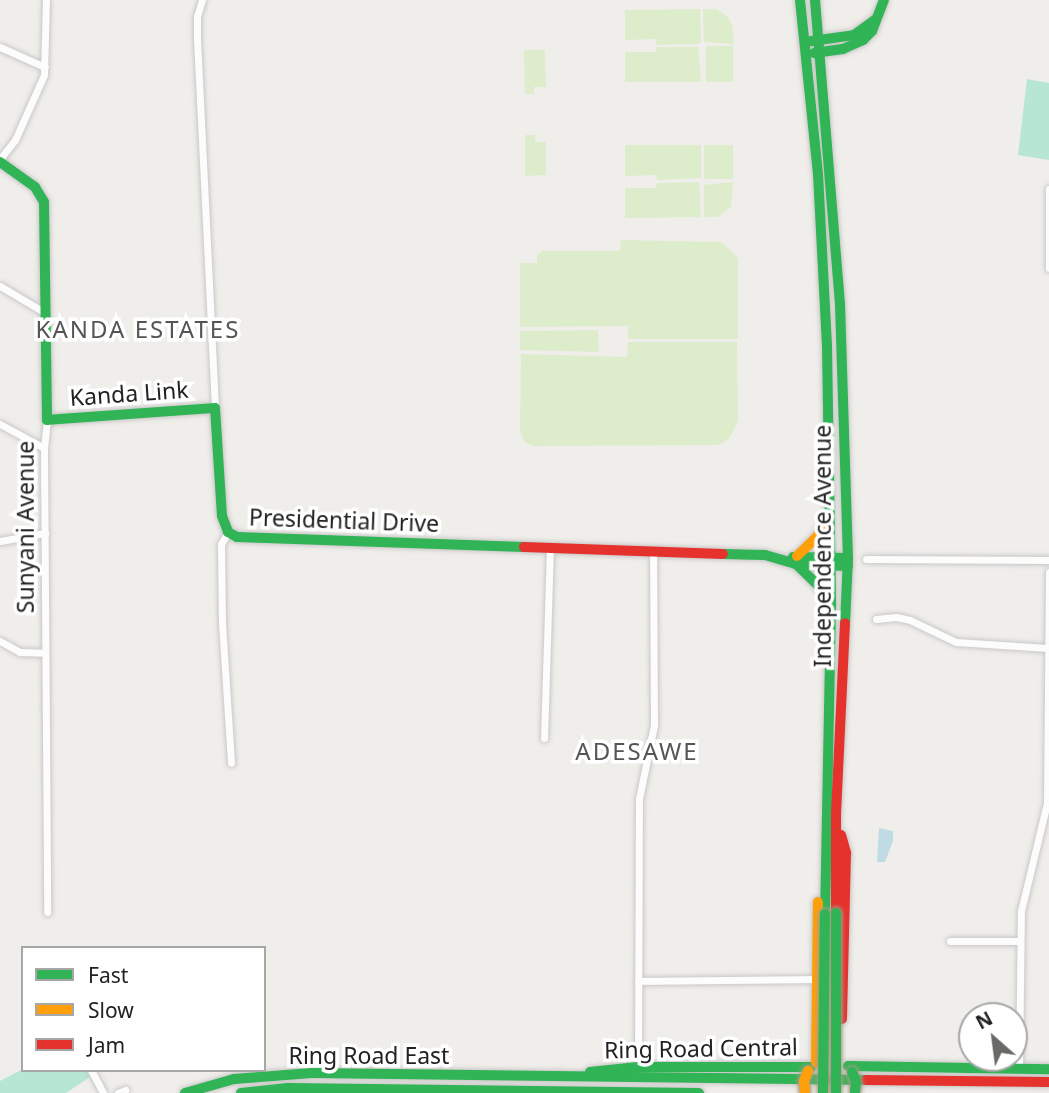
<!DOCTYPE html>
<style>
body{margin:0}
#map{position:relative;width:1049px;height:1093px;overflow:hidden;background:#f0eeeb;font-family:"Noto Sans",sans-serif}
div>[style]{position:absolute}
.grass>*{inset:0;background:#ddeccb;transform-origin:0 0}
.pitch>*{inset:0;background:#b7e6d2}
.water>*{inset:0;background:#bfdbe3}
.roads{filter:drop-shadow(0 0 2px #c9c8c7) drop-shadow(0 0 2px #c9c8c7)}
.street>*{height:7px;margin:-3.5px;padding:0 3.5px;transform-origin:3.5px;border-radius:3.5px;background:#fdfcfc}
.fast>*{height:10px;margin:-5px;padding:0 5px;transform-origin:5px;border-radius:5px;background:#30b455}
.slow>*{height:10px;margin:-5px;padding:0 5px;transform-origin:5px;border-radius:5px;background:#ff9f0a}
.jam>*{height:10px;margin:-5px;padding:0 5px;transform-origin:5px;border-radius:5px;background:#e5322d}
.bridges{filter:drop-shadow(0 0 2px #a79c86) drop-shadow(0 0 2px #a79c86)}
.fast-bridge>*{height:10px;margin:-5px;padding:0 5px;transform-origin:5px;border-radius:5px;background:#30b455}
.slow-bridge>*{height:10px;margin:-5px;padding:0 5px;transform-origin:5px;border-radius:5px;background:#ff9f0a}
span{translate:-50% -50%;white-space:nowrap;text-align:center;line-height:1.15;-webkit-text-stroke:7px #fff;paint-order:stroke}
.street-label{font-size:23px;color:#222}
.neighbourhood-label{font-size:24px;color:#555;letter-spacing:2px}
.legend{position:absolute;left:21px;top:946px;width:245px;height:126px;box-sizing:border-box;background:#fff;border:2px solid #a7a7a7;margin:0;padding:9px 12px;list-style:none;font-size:21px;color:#222}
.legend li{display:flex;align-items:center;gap:14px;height:35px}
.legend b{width:35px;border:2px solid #a7a7a7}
.north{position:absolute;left:958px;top:1002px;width:70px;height:70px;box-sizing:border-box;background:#fff;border:2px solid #a7a7a7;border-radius:50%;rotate:332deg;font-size:19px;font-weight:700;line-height:28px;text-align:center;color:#222}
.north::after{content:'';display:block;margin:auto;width:24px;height:32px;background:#6a6968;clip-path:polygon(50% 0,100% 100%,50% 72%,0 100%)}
</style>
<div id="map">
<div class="grass">
<div style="clip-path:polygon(700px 9px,701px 42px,698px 44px,656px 45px,656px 39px,625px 40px,625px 10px)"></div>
<div style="clip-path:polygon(703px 9px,716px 9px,728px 17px,732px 25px,734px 44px,704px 42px)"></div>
<div style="left:733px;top:46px;width:36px;height:27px;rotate:90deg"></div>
<div style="clip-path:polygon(656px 47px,698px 47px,701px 82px,625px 82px,625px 52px,656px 52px)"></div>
<div style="clip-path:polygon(524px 50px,545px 50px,546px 87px,534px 87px,534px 94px,525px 94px)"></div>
<div style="clip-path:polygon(525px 135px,535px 135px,535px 142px,546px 142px,546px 175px,525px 176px)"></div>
<div style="clip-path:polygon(625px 145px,701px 145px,701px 178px,657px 180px,656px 175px,625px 176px)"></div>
<div style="left:733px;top:145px;width:34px;height:29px;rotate:90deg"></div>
<div style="clip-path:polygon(699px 182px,701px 217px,625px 218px,625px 188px,656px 188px,657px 183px)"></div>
<div style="clip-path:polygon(733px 182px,731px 207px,718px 217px,704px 217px,704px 185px)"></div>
<div style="clip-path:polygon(621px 240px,722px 242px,738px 258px,738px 339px,628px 339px,628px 326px,520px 327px,520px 263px,537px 263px,537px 255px,543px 251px,620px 251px)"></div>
<div style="clip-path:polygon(598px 330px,599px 352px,520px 350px,520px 331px)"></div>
<div style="clip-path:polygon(628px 342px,737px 342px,738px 421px,729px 439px,718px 445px,533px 446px,525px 442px,520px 432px,521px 354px,627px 357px)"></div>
</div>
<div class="pitch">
<div style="clip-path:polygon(1027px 79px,1049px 83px,1049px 160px,1018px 155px)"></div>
<div style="clip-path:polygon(23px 1069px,87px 1070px,90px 1077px,66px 1093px,0 1093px,0 1081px)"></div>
</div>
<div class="water">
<div style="clip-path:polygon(879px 828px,893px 831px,893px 841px,885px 862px,877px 862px)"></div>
</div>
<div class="roads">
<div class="street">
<div style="left:202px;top:0;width:17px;rotate:107deg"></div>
<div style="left:197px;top:16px;width:23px;rotate:90deg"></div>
<div style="left:197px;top:39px;width:369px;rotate:87.2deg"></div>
<div style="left:0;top:47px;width:49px;rotate:24deg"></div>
<div style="left:0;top:159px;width:24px;rotate:-52deg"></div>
<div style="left:15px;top:140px;width:71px;rotate:-66deg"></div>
<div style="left:44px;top:75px;width:75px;rotate:-88.5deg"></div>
<div style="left:1049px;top:189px;width:79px;rotate:90deg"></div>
<div style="left:0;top:286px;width:51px;rotate:30.6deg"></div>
<div style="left:47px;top:420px;width:28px;rotate:96deg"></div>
<div style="left:44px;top:448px;width:464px;rotate:89.6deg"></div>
<div style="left:0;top:424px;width:50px;rotate:28.6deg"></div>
<div style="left:228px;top:532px;width:14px;rotate:120deg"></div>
<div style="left:221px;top:544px;width:79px;rotate:89.3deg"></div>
<div style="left:222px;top:623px;width:140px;rotate:86.3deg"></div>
<div style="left:0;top:541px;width:46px;rotate:-10.1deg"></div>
<div style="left:866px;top:559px;width:183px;rotate:0.3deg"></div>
<div style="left:876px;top:619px;width:20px;rotate:-6deg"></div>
<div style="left:896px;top:617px;width:14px;rotate:12deg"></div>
<div style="left:910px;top:620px;width:51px;rotate:25.6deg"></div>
<div style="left:956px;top:642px;width:92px;rotate:3.7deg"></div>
<div style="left:0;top:641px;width:23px;rotate:29deg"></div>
<div style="left:20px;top:652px;width:25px;rotate:2deg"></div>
<div style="left:544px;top:738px;width:190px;rotate:-88.2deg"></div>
<div style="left:950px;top:941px;width:69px"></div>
<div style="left:638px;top:981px;width:179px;rotate:-0.6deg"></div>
<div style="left:638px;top:1067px;width:268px;rotate:-89.8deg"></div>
<div style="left:639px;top:799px;width:76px;rotate:-78.5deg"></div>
<div style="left:654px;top:725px;width:175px;rotate:-90.3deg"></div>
<div style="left:1019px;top:1069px;width:158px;rotate:-89.3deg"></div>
<div style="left:1021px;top:911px;width:111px;rotate:-76.5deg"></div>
<div style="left:1047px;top:803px;width:231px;rotate:-89.5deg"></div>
<div style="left:91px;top:1070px;width:26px;rotate:62deg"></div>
<div style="left:118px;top:1093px;width:8px;rotate:-23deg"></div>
</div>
<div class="fast">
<div style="left:800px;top:0;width:175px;rotate:84.1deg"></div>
<div style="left:818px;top:174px;width:171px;rotate:87deg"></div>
<div style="left:827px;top:345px;width:261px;rotate:89.1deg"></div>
<div style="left:831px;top:606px;width:308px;rotate:91.1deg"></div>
<div style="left:815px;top:0;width:305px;rotate:85.3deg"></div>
<div style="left:840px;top:304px;width:254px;rotate:88.2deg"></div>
<div style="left:848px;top:558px;width:65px;rotate:92.6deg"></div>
<div style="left:805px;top:42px;width:49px;rotate:-8.1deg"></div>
<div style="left:854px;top:35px;width:26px;rotate:-36deg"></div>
<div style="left:814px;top:53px;width:29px;rotate:-8deg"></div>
<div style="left:843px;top:49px;width:22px;rotate:-24deg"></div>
<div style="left:863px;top:40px;width:13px;rotate:-45deg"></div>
<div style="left:872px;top:31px;width:33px;rotate:-69deg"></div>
<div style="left:0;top:162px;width:43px;rotate:35.5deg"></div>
<div style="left:35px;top:187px;width:17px;rotate:59deg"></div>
<div style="left:44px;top:202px;width:218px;rotate:89.2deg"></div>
<div style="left:47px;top:420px;width:168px;rotate:-4.1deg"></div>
<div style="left:215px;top:408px;width:108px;rotate:86.3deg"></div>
<div style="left:222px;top:516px;width:17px;rotate:69deg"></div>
<div style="left:228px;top:532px;width:10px;rotate:29deg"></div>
<div style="left:237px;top:537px;width:287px;rotate:2deg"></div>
<div style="left:723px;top:554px;width:42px;rotate:1.4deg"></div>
<div style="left:765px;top:555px;width:32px;rotate:16deg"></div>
<div style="left:796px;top:564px;width:52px;rotate:2.2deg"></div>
<div style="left:793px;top:557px;width:55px;rotate:1deg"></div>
<div style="left:796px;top:564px;width:30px;rotate:44deg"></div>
<div style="left:818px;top:585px;width:21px;rotate:59deg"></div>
<div style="left:848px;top:1066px;width:201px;rotate:0.9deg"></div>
<div style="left:590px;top:1072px;width:48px;rotate:-5.9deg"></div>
<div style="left:638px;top:1067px;width:173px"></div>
<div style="left:185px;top:1093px;width:51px;rotate:-15.9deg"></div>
<div style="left:234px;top:1079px;width:78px;rotate:-4.4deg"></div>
<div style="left:312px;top:1073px;width:554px;rotate:0.72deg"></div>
<div style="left:241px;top:1093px;width:47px;rotate:-6.1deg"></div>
<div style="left:288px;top:1088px;width:411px;rotate:0.7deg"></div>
</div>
<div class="slow">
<div style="left:797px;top:556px;width:28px;rotate:-44deg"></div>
<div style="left:817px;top:537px;width:22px;rotate:-60deg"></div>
<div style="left:816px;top:1063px;width:161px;rotate:-89.3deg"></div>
</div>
<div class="jam">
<div style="left:524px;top:547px;width:199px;rotate:2deg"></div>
<div style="left:841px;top:835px;width:19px;rotate:74deg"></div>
<div style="left:846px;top:853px;width:166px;rotate:91.4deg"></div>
<div style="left:836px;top:913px;width:99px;rotate:-90deg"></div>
<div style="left:836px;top:814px;width:191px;rotate:-87.3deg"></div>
<div style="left:866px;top:1080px;width:183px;rotate:0.6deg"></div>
</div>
</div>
<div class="bridges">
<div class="fast-bridge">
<div style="left:836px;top:913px;width:180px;rotate:90deg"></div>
<div style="left:852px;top:1072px;width:10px;rotate:66deg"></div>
<div style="left:856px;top:1081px;width:12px;rotate:95deg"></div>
<div style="left:823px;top:1093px;width:179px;rotate:-89.4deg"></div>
</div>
<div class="slow-bridge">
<div style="left:805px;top:1093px;width:12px;rotate:-95deg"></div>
<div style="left:804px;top:1081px;width:11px;rotate:-68deg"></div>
</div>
</div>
<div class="street-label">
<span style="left:129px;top:393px;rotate:-4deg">Kanda Link</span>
<span style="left:344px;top:520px;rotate:2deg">Presidential Drive</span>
<span style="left:25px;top:527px;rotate:-90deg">Sunyani Avenue</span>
<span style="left:822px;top:546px;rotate:-90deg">Independence Avenue</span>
<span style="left:701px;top:1048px;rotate:-1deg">Ring Road Central</span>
<span style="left:369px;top:1055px">Ring Road East</span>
</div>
<div class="neighbourhood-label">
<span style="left:138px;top:329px">KANDA ESTATES</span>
<span style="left:637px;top:751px">ADESAWE</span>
</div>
<ul class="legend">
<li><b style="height:9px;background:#30b455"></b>Fast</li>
<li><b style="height:9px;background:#ff9f0a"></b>Slow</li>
<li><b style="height:9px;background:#e5322d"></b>Jam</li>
</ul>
<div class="north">N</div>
</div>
